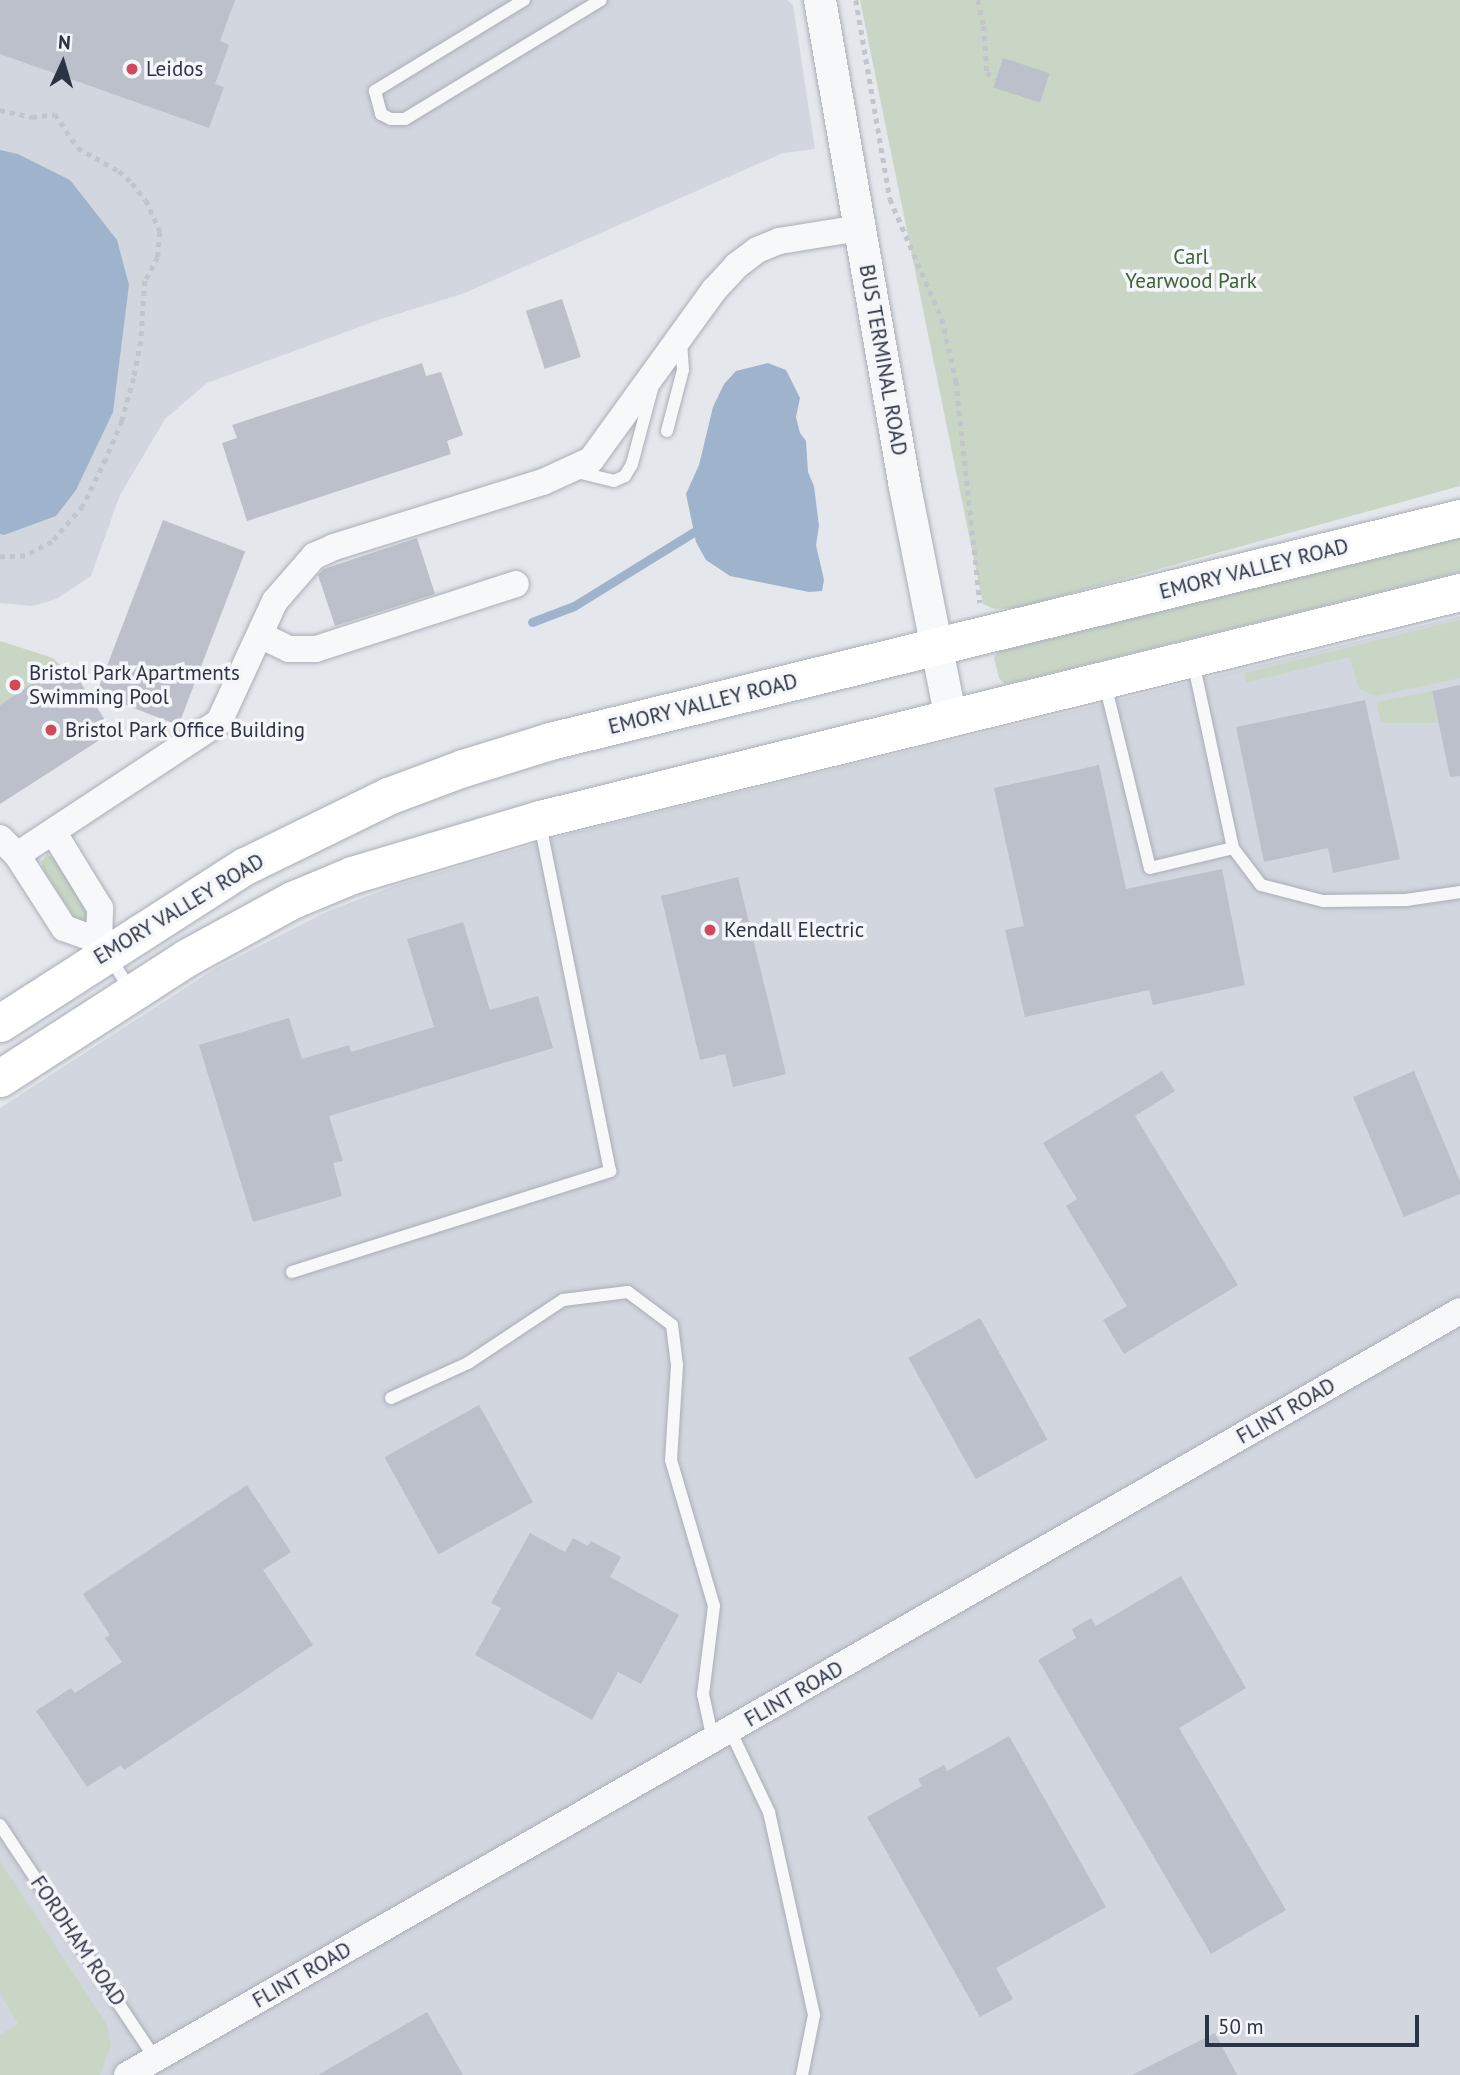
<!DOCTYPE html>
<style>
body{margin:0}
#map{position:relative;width:1460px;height:2075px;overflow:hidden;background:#e4e7ec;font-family:"PT Sans",sans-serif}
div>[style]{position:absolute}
.built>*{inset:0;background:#d2d6de}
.green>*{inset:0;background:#c9d6c5}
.water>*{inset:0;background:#9fb4cc}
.stream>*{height:9px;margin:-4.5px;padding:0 4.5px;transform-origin:4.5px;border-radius:4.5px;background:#9fb4cc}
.building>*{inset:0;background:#bbc0ca;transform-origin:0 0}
.path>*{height:4.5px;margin-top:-2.25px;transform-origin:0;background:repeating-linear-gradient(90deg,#c2c5cb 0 5px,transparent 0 10px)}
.roads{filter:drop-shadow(0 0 2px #a9aeb7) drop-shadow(0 0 2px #a9aeb7)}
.service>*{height:12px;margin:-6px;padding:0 6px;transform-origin:6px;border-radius:6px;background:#f7f8fa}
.minor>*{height:26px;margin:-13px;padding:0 13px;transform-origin:13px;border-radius:13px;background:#f7f8fa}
.tertiary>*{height:32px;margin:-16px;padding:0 16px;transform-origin:16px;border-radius:16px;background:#f7f8fa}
.secondary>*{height:37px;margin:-18.5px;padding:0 18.5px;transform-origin:18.5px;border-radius:18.5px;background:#fff}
.dots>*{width:19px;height:19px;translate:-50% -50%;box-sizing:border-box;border:4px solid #f4f6f9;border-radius:50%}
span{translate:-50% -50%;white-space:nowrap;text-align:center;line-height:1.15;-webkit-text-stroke:7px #f4f6f9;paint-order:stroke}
.poi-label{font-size:21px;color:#2b3445}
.left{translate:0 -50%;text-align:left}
.park-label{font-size:21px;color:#3f6138}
.street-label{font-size:21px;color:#2b3445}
.north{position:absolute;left:28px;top:28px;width:70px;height:70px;-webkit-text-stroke:5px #f4f6f9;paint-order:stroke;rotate:4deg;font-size:19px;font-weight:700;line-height:28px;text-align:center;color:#2b3445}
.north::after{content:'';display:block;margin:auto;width:24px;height:32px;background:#2b3445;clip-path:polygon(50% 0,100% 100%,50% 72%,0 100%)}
.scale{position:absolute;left:1205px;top:2015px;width:214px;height:32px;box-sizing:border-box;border:4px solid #2b3445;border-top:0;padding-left:9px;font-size:21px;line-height:24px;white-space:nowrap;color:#2b3445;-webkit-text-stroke:5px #f4f6f9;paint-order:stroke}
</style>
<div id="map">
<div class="built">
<div style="clip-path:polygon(0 0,787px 0,793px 5px,815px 149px,783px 153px,462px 294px,381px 319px,207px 383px,165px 419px,120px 495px,91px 576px,56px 599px,33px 606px,0 603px)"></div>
<div style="clip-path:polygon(1460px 616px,1460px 2075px,0 2075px,0 1108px,216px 968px,326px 912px,394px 886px,569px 834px)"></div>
</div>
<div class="green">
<div style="clip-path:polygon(860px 0,1460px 0,1460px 486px,1021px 607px,994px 609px,983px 604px)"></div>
<div style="clip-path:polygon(1460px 538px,1460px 572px,1019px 681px,1004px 684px,999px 678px,994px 658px,997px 652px)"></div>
<div style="clip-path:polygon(1460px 620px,1460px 678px,1376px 696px,1359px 689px,1349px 657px,1246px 683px,1244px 673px)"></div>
<div style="clip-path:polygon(0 641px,53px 658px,60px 665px,0 705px)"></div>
<div style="clip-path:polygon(1432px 691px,1438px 723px,1381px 723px,1377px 702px)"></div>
<div style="clip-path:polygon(47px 855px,53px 857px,92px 914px,89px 924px,77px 921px,44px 871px,41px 862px)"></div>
<div style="clip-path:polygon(0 1861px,107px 2025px,111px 2045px,100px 2075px,0 2075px,0 2035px,18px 2024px,0 1993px)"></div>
</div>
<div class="water">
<div style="clip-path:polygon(0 150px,18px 154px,70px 180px,117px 240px,129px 285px,113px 412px,76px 490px,56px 516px,4px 535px,0 534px)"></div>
<div style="clip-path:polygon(768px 363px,786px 370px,800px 398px,796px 417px,800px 433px,806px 441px,808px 472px,814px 486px,819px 526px,816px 545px,824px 580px,822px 591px,809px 592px,730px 576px,706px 560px,696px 542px,686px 494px,699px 465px,713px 407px,724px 384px,736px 371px)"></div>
</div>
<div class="stream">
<div style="left:532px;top:622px;width:45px;rotate:-20.9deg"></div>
<div style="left:574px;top:606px;width:141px;rotate:-31.7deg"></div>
</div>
<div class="building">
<div style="clip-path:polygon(0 0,235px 0,220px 41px,229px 45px,215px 84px,224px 87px,209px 128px,0 54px)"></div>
<div style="left:1003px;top:58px;width:49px;height:31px;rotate:18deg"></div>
<div style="left:562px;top:299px;width:61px;height:38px;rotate:72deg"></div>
<div style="clip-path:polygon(422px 363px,426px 376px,441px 372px,463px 435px,447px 441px,451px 454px,247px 521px,222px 443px,237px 438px,232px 425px)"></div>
<div style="left:163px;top:520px;width:88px;height:186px;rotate:21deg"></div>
<div style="clip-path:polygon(417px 538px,435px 594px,335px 626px,318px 575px,324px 569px)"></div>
<div style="clip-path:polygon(60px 665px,71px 681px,77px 677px,109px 726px,94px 735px,98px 741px,0 804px,0 705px)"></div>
<div style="clip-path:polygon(1460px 685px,1460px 776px,1450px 777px,1432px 691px)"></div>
<div style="clip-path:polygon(1365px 700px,1400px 859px,1333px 873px,1328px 848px,1264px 862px,1236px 727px)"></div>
<div style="clip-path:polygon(1099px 765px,1126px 889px,1222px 869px,1245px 985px,1153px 1005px,1149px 990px,1025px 1017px,1005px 930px,1024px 926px,994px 788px)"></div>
<div style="clip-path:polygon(738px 877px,786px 1074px,733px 1087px,725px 1054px,700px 1060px,661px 896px)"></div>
<div style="clip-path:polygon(463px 922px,490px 1010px,538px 996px,553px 1048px,329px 1116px,343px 1161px,333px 1163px,342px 1196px,253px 1222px,199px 1045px,289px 1018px,302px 1059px,349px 1045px,351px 1052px,434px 1027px,407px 939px)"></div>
<div style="clip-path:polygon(1162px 1071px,1175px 1091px,1135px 1116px,1238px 1285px,1124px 1354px,1103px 1320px,1127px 1306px,1066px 1206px,1077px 1199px,1043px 1143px)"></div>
<div style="clip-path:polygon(1414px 1071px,1460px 1181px,1460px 1194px,1404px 1217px,1353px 1097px)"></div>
<div style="left:980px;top:1318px;width:139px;height:82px;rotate:61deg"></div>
<div style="left:479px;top:1405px;width:111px;height:108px;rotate:61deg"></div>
<div style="clip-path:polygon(247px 1485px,291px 1552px,263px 1570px,313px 1645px,124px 1770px,121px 1765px,87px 1787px,36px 1711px,71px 1688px,75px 1693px,122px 1662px,105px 1638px,110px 1635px,83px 1594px)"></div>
<div style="clip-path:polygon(530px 1533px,565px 1552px,573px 1538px,588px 1546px,591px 1541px,621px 1557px,610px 1577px,679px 1615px,641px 1684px,618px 1672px,592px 1720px,475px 1655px,501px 1608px,491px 1603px)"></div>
<div style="clip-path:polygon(1181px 1576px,1246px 1688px,1179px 1728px,1286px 1910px,1211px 1954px,1038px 1660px,1076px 1638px,1072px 1629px,1091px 1618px,1096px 1626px)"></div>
<div style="clip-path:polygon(1009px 1736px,1106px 1907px,996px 1968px,1013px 1999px,980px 2017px,867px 1817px,922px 1786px,918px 1779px,944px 1765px,947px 1771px)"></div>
<div style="clip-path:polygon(427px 2012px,463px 2075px,318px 2075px)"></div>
<div style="clip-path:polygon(1215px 2033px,1237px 2075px,1132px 2075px)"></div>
</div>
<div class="path">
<div style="left:856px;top:0;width:202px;rotate:80.3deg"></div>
<div style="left:890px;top:199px;width:131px;rotate:66.6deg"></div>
<div style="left:942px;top:319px;width:64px;rotate:77.3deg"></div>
<div style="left:956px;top:381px;width:223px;rotate:83.8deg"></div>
<div style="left:978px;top:0;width:27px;rotate:77deg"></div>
<div style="left:984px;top:26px;width:46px;rotate:86.3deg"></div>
<div style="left:987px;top:72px;width:11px;rotate:45deg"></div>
<div style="left:0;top:110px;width:33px;rotate:12deg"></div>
<div style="left:32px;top:117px;width:23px;rotate:-7deg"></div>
<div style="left:55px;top:114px;width:41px;rotate:55.9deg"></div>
<div style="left:78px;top:148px;width:47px;rotate:29.3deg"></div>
<div style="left:119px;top:171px;width:18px;rotate:43deg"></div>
<div style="left:132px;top:183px;width:22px;rotate:51deg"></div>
<div style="left:146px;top:200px;width:35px;rotate:66deg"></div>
<div style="left:160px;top:232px;width:25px;rotate:95deg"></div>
<div style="left:158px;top:257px;width:27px;rotate:118deg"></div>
<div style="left:145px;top:281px;width:60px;rotate:93.8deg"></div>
<div style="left:141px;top:341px;width:38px;rotate:101deg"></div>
<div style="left:134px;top:378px;width:45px;rotate:105.6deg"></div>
<div style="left:122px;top:421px;width:41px;rotate:112.8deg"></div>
<div style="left:106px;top:459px;width:52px;rotate:116.1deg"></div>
<div style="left:83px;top:506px;width:48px;rotate:130.7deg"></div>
<div style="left:52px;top:542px;width:30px;rotate:153deg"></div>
<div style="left:25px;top:556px;width:25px;rotate:178deg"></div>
</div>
<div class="roads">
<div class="service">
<div style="left:524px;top:0;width:175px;rotate:148.6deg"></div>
<div style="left:375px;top:91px;width:24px;rotate:75deg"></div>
<div style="left:381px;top:114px;width:11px;rotate:27deg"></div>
<div style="left:391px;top:119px;width:14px"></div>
<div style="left:405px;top:119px;width:229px;rotate:-31.3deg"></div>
<div style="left:667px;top:431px;width:63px;rotate:-75.3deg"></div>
<div style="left:683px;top:370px;width:27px;rotate:-94deg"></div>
<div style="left:573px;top:471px;width:42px;rotate:13.7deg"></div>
<div style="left:614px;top:481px;width:12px;rotate:-24deg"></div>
<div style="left:625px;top:476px;width:14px;rotate:-60deg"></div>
<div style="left:632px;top:464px;width:78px;rotate:-75.1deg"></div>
<div style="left:1105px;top:684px;width:189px;rotate:76.3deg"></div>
<div style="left:1150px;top:868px;width:85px;rotate:-13.5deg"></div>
<div style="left:1233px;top:848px;width:190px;rotate:-102.1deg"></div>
<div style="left:1233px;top:848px;width:46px;rotate:52.9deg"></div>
<div style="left:1261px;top:885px;width:64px;rotate:14.5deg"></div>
<div style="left:1323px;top:901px;width:83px;rotate:-0.7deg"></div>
<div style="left:1406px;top:900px;width:55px;rotate:-8.4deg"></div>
<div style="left:109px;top:956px;width:41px;rotate:57.8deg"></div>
<div style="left:292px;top:1272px;width:334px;rotate:-17.6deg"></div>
<div style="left:610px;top:1171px;width:355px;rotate:-101.4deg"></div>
<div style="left:391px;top:1398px;width:85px;rotate:-24.4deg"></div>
<div style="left:468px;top:1363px;width:114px;rotate:-33.6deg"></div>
<div style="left:563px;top:1300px;width:65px;rotate:-7deg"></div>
<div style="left:628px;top:1292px;width:55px;rotate:36.9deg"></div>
<div style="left:672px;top:1325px;width:40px;rotate:82.9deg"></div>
<div style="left:677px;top:1365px;width:95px;rotate:93.6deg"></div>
<div style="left:671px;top:1460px;width:152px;rotate:73.6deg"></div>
<div style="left:714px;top:1606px;width:89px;rotate:97.1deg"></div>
<div style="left:703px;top:1694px;width:47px;rotate:77.7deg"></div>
<div style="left:730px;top:1730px;width:91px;rotate:64.6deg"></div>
<div style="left:769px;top:1812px;width:208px;rotate:77.5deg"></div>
<div style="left:814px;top:2015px;width:61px;rotate:101.3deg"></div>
<div style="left:0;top:1825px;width:280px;rotate:56.4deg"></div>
</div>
<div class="minor">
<div style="left:260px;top:635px;width:32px;rotate:26deg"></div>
<div style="left:289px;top:649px;width:27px"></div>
<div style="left:316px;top:649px;width:210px;rotate:-18deg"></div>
<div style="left:0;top:838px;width:24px;rotate:45deg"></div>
<div style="left:17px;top:855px;width:87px;rotate:57.2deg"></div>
<div style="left:64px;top:928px;width:37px;rotate:20deg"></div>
<div style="left:99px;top:941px;width:33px;rotate:-88deg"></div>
<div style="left:100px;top:908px;width:88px;rotate:-121.5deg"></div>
<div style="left:17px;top:855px;width:242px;rotate:-33.4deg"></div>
<div style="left:219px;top:722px;width:133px;rotate:-65.2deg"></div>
<div style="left:275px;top:601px;width:60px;rotate:-49.1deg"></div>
<div style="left:314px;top:556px;width:22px;rotate:-24deg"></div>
<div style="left:334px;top:547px;width:219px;rotate:-17.3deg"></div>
<div style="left:543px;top:482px;width:53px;rotate:-24.6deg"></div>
<div style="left:591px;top:460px;width:210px;rotate:-54.1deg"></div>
<div style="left:714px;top:290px;width:33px;rotate:-47deg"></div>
<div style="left:736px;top:266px;width:26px;rotate:-37deg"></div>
<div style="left:757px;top:250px;width:24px;rotate:-22deg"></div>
<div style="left:779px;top:241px;width:81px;rotate:-9.2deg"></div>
<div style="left:127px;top:2075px;width:1536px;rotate:-29.82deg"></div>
</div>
<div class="tertiary">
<div style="left:820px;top:0;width:494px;rotate:80.1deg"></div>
<div style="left:905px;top:487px;width:237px;rotate:78.8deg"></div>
</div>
<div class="secondary">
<div style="left:0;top:1023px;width:291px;rotate:-32.7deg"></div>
<div style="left:245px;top:866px;width:159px;rotate:-26.1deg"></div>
<div style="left:388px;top:796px;width:80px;rotate:-20.5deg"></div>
<div style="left:463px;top:768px;width:91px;rotate:-17.2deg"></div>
<div style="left:550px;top:741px;width:937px;rotate:-13.77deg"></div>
<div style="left:0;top:1078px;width:221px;rotate:-32.8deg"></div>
<div style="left:186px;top:958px;width:121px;rotate:-28.7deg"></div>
<div style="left:292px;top:900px;width:65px;rotate:-22.6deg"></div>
<div style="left:352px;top:875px;width:196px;rotate:-16.6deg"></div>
<div style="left:540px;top:819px;width:948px;rotate:-13.86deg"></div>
</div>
</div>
<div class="dots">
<div style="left:132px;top:69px;background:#d1495b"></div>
<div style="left:15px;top:685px;background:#d1495b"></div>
<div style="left:51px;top:730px;background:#d1495b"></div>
<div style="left:710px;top:930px;background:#d1495b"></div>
</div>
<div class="poi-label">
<span class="left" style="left:146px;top:69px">Leidos</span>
<span class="left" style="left:29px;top:685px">Bristol Park Apartments<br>Swimming Pool</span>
<span class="left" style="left:65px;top:730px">Bristol Park Office Building</span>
<span class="left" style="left:724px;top:930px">Kendall Electric</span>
</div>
<div class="park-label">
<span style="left:1191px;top:269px">Carl<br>Yearwood Park</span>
</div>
<div class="street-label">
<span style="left:883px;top:360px;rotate:80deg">BUS TERMINAL ROAD</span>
<span style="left:1254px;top:569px;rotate:-14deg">EMORY VALLEY ROAD</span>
<span style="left:703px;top:704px;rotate:-14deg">EMORY VALLEY ROAD</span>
<span style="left:179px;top:909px;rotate:-31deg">EMORY VALLEY ROAD</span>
<span style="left:1286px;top:1411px;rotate:-30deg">FLINT ROAD</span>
<span style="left:794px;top:1694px;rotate:-30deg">FLINT ROAD</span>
<span style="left:78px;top:1941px;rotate:56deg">FORDHAM ROAD</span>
<span style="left:302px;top:1975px;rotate:-30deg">FLINT ROAD</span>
</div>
<div class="north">N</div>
<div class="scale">50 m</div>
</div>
